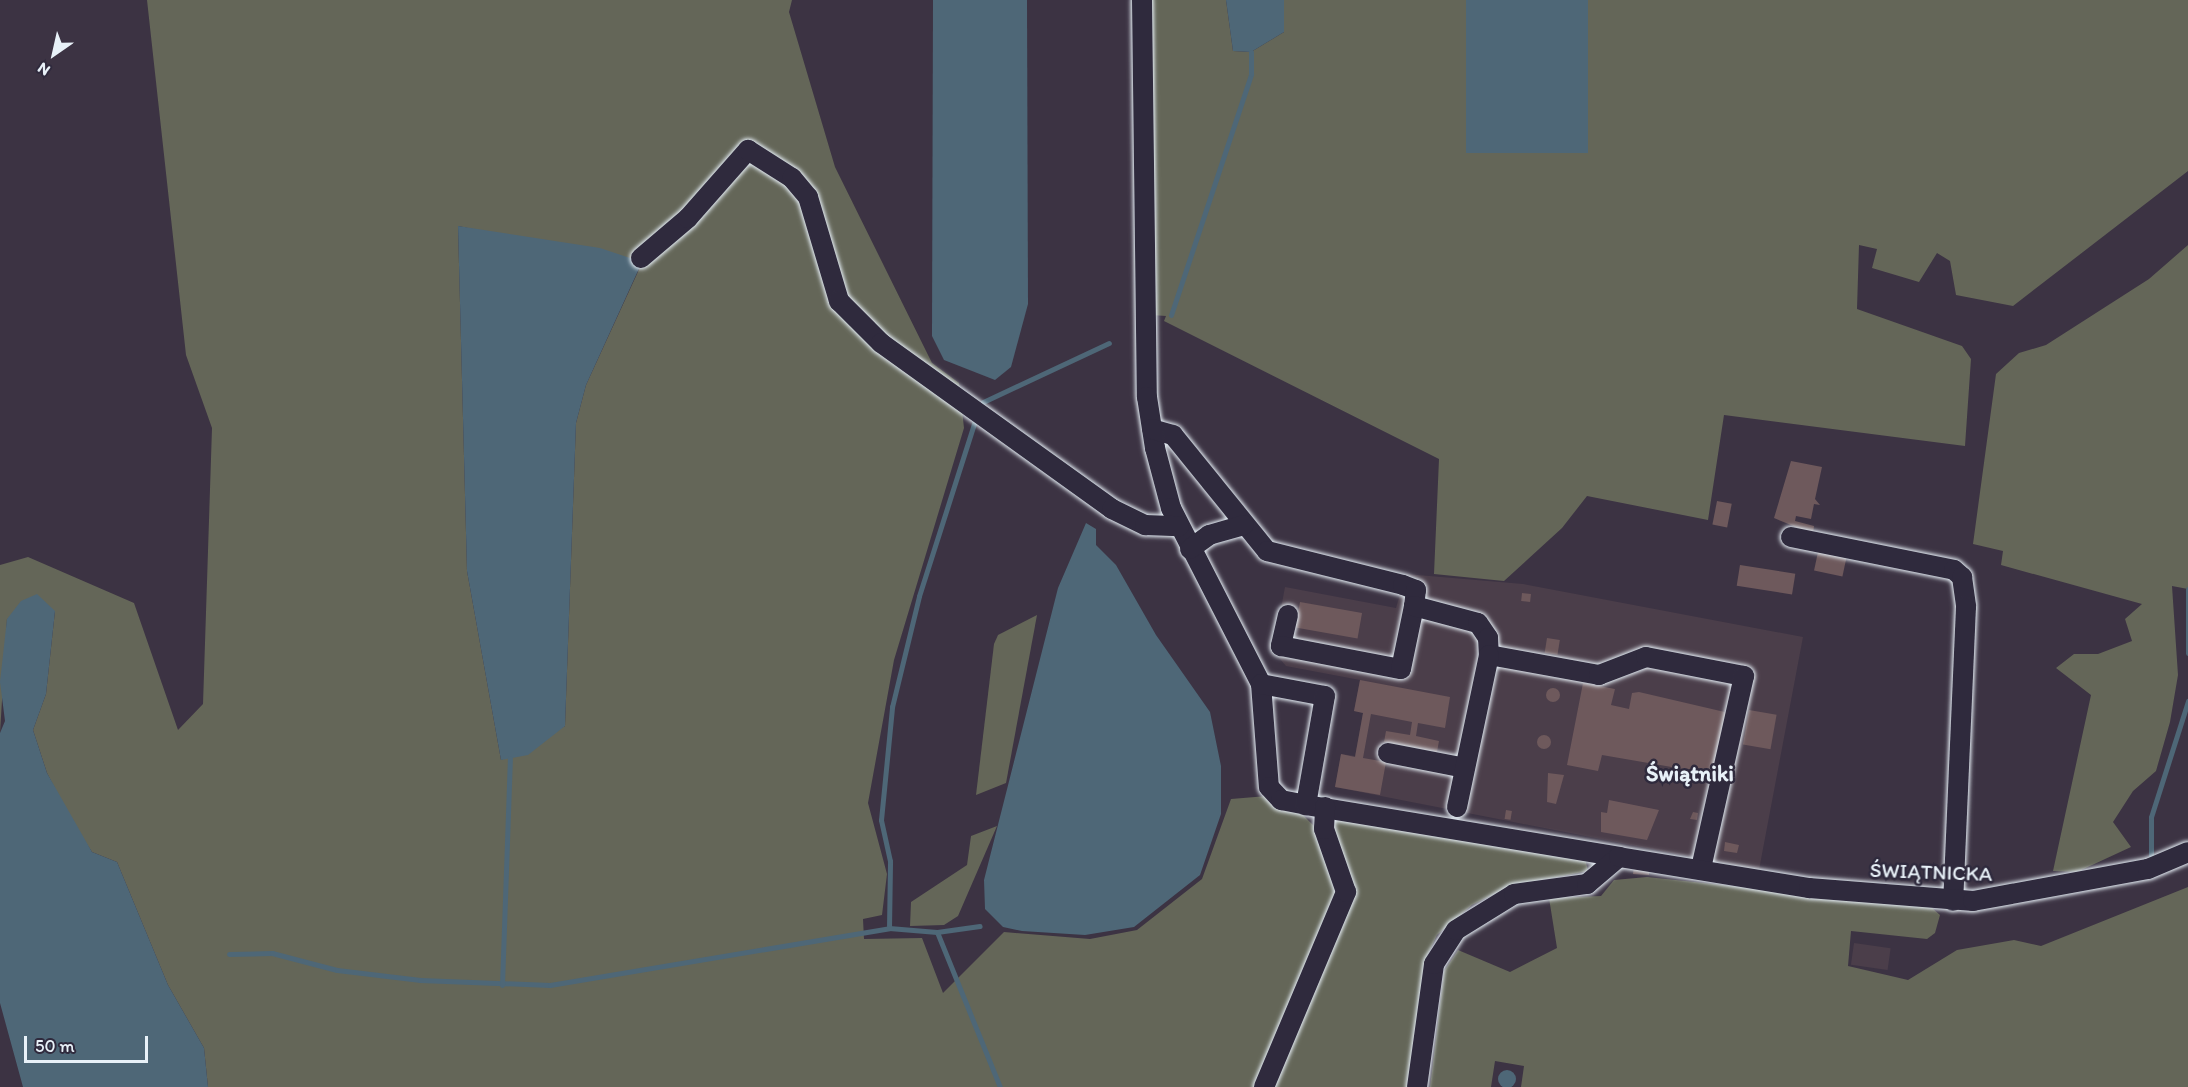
<!DOCTYPE html>
<meta charset="utf-8">
<style>
body{margin:0}
#map{position:relative;width:2188px;height:1087px;overflow:hidden;background:#3c3343;font-family:Itim,sans-serif}
div>[style]{position:absolute}
.built>*{inset:0;background:#4b3e4a;transform-origin:0 0}
.green>*{inset:0;background:#646658}
.water>*{inset:0;background:#4e6777;transform-origin:0 0}
.round{border-radius:50%}
.stream>*{height:5px;margin:-2.5px;padding:0 2.5px;transform-origin:2.5px;border-radius:2.5px;background:#4e6777}
.building>*{inset:0;background:#6e595c;transform-origin:0 0}
.roads{filter:drop-shadow(0 0 2px #e8f1f8) drop-shadow(0 0 2px #e8f1f8)}
.minor>*{height:20px;margin:-10px;padding:0 10px;transform-origin:10px;border-radius:10px;background:#2f2a3d}
span{translate:-50% -50%;white-space:nowrap;text-align:center;line-height:1.15;-webkit-text-stroke:5px #2f2a3d;paint-order:stroke}
.street-label{font-size:21px;color:#e8f1f8}
.neighbourhood-label{font-size:22px;color:#e8f1f8;font-weight:700}
.north{position:absolute;left:24px;top:24px;width:60px;height:60px;-webkit-text-stroke:4px #2f2a3d;paint-order:stroke;rotate:214deg;font-size:16px;font-weight:700;line-height:24px;text-align:center;color:#e8f1f8}
.north::after{content:'';display:block;margin:auto;width:21px;height:27px;background:#e8f1f8;clip-path:polygon(50% 0,100% 100%,50% 72%,0 100%)}
.scale{position:absolute;left:24px;top:1036px;width:124px;height:27px;box-sizing:border-box;border:3px solid #e8f1f8;border-top:0;padding-left:8px;font-size:18px;line-height:21px;white-space:nowrap;color:#e8f1f8;-webkit-text-stroke:4px #2f2a3d;paint-order:stroke}
</style>
<div id="map">
<div class="built">
<div style="clip-path:polygon(1406px 574px,1523px 584px,1803px 637px,1759px 870px,1335px 787px,1341px 754px,1355px 756px,1363px 713px,1354px 711px,1360px 680px,1286px 666px,1273px 651px,1285px 587px,1396px 608px)"></div>
<div style="left:1854px;top:943px;width:37px;height:22px;rotate:8deg"></div>
</div>
<div class="green">
<div style="clip-path:polygon(evenodd,147px 0,792px 0,789px 12px,835px 167px,932px 363px,959px 383px,964px 428px,894px 660px,868px 803px,887px 874px,882px 915px,863px 919px,864px 939px,922px 938px,943px 993px,1004px 932px,1090px 939px,1137px 930px,1202px 879px,1231px 799px,1267px 796px,1303px 815px,1317px 829px,1337px 820px,1585px 858px,1588px 871px,1511px 886px,1472px 905px,1437px 935px,1425px 960px,1407px 1087px,208px 1087px,204px 1048px,168px 985px,117px 862px,92px 852px,72px 821px,47px 773px,33px 730px,46px 694px,55px 611px,7px 619px,0 733px,0 565px,28px 557px,134px 603px,178px 730px,203px 704px,212px 428px,186px 355px,147px 0,458px 226px,642px 263px,586px 385px,576px 423px,565px 726px,501px 760px,467px 571px,458px 226px)"></div>
<div style="clip-path:polygon(1148px 0,1226px 0,1233px 51px,1251px 52px,1284px 32px,1284px 0,2188px 0,2188px 171px,2013px 306px,1956px 295px,1950px 261px,1937px 253px,1919px 282px,1872px 268px,1877px 249px,1859px 245px,1857px 309px,1962px 346px,1971px 359px,1965px 446px,1724px 415px,1708px 520px,1587px 496px,1562px 528px,1504px 581px,1434px 574px,1439px 459px,1164px 321px,1166px 316px,1151px 315px)"></div>
<div style="clip-path:polygon(2188px 245px,2188px 589px,2172px 586px,2178px 675px,2170px 722px,2156px 771px,2133px 791px,2113px 822px,2131px 847px,2077px 872px,2053px 871px,2091px 695px,2056px 668px,2074px 654px,2098px 654px,2132px 641px,2125px 619px,2142px 604px,2001px 565px,2003px 551px,1973px 544px,1996px 374px,2019px 353px,2046px 345px,2149px 279px)"></div>
<div style="clip-path:polygon(1037px 615px,1006px 783px,976px 795px,994px 644px,998px 635px)"></div>
<div style="clip-path:polygon(997px 826px,958px 916px,944px 925px,910px 926px,911px 902px,967px 865px,971px 836px)"></div>
<div style="clip-path:polygon(1647px 877px,1931px 907px,1940px 915px,1935px 933px,1927px 939px,1851px 931px,1848px 966px,1908px 980px,1957px 950px,2014px 940px,2041px 946px,2188px 887px,2188px 1087px,1521px 1087px,1524px 1066px,1495px 1061px,1491px 1087px,1430px 1087px,1444px 971px,1458px 950px,1510px 972px,1557px 948px,1549px 898px,1601px 896px,1614px 880px)"></div>
</div>
<div class="water">
<div style="clip-path:polygon(933px 0,1027px 0,1028px 304px,1011px 367px,995px 380px,944px 360px,932px 336px)"></div>
<div style="clip-path:polygon(1226px 0,1284px 0,1284px 32px,1251px 52px,1233px 51px)"></div>
<div style="left:1466px;top:0;width:122px;height:153px"></div>
<div style="clip-path:polygon(458px 226px,600px 248px,642px 262px,586px 385px,576px 423px,565px 726px,528px 755px,501px 760px,467px 571px)"></div>
<div style="clip-path:polygon(1086px 523px,1096px 529px,1096px 545px,1116px 565px,1156px 635px,1210px 712px,1221px 766px,1221px 814px,1200px 875px,1134px 927px,1085px 935px,1022px 931px,1003px 927px,985px 909px,984px 880px,1058px 588px)"></div>
<div style="clip-path:polygon(37px 594px,55px 611px,46px 694px,33px 730px,47px 773px,92px 852px,117px 862px,168px 985px,204px 1048px,208px 1087px,23px 1087px,0 1003px,0 733px,5px 721px,0 682px,7px 619px,21px 601px)"></div>
<div class="round" style="left:1498px;top:1070px;width:18px;height:18px"></div>
</div>
<div class="stream">
<div style="left:1171px;top:315px;width:254px;rotate:-71.6deg"></div>
<div style="left:1251px;top:74px;width:22px;rotate:-90deg"></div>
<div style="left:983px;top:402px;width:139px;rotate:-25.1deg"></div>
<div style="left:2188px;top:589px;width:64px;rotate:90deg"></div>
<div style="left:2151px;top:855px;width:38px;rotate:-90deg"></div>
<div style="left:2151px;top:817px;width:122px;rotate:-72.3deg"></div>
<div style="left:889px;top:928px;width:67px;rotate:-89.1deg"></div>
<div style="left:890px;top:861px;width:42px;rotate:-102.4deg"></div>
<div style="left:881px;top:820px;width:114px;rotate:-84.4deg"></div>
<div style="left:892px;top:707px;width:114px;rotate:-76.3deg"></div>
<div style="left:919px;top:596px;width:185px;rotate:-72.3deg"></div>
<div style="left:937px;top:932px;width:167px;rotate:67.9deg"></div>
<div style="left:229px;top:954px;width:43px;rotate:-1.3deg"></div>
<div style="left:272px;top:953px;width:67px;rotate:14.7deg"></div>
<div style="left:337px;top:970px;width:84px;rotate:6.9deg"></div>
<div style="left:420px;top:980px;width:130px;rotate:2.2deg"></div>
<div style="left:550px;top:985px;width:344px;rotate:-9.5deg"></div>
<div style="left:889px;top:928px;width:48px;rotate:4.8deg"></div>
<div style="left:937px;top:932px;width:43px;rotate:-7.9deg"></div>
<div style="left:502px;top:985px;width:227px;rotate:-88deg"></div>
</div>
<div class="building">
<div style="clip-path:polygon(1791px 461px,1822px 467px,1815px 499px,1820px 505px,1814px 504px,1811px 519px,1796px 516px,1795px 521px,1814px 526px,1813px 534px,1774px 518px)"></div>
<div style="left:1717px;top:501px;width:15px;height:24px;rotate:11deg"></div>
<div style="left:1818px;top:552px;width:29px;height:19px;rotate:12deg"></div>
<div style="left:1740px;top:565px;width:56px;height:21px;rotate:9deg"></div>
<div style="left:1522px;top:593px;width:9px;height:8px;rotate:6deg"></div>
<div style="left:1300px;top:602px;width:63px;height:26px;rotate:10deg"></div>
<div style="left:1547px;top:638px;width:13px;height:15px;rotate:9deg"></div>
<div style="clip-path:polygon(1360px 680px,1450px 697px,1445px 728px,1418px 723px,1416px 736px,1439px 741px,1437px 752px,1384px 742px,1386px 731px,1410px 735px,1412px 722px,1371px 714px,1363px 758px,1386px 762px,1380px 795px,1335px 787px,1341px 754px,1355px 757px,1363px 713px,1354px 711px)"></div>
<div style="clip-path:polygon(1583px 683px,1615px 689px,1611px 705px,1629px 709px,1632px 693px,1639px 692px,1729px 713px,1718px 775px,1602px 755px,1598px 771px,1567px 765px)"></div>
<div class="round" style="left:1546px;top:688px;width:14px;height:14px"></div>
<div style="left:1749px;top:710px;width:28px;height:35px;rotate:10deg"></div>
<div class="round" style="left:1537px;top:735px;width:14px;height:14px"></div>
<div style="clip-path:polygon(1548px 773px,1564px 775px,1556px 804px,1547px 802px)"></div>
<div style="clip-path:polygon(1609px 800px,1659px 810px,1647px 840px,1601px 832px,1601px 812px,1607px 813px)"></div>
<div style="left:1506px;top:810px;width:6px;height:9px;rotate:9deg"></div>
<div style="clip-path:polygon(1693px 812px,1698px 813px,1697px 820px,1690px 819px)"></div>
<div style="clip-path:polygon(1725px 842px,1739px 845px,1737px 853px,1724px 851px)"></div>
<div style="clip-path:polygon(1634px 866px,1649px 868px,1649px 875px,1633px 874px)"></div>
</div>
<div class="roads">
<div class="minor">
<div style="left:1142px;top:0;width:397px;rotate:89.3deg"></div>
<div style="left:1147px;top:397px;width:52px;rotate:81.1deg"></div>
<div style="left:1155px;top:448px;width:62px;rotate:75.1deg"></div>
<div style="left:1171px;top:508px;width:198px;rotate:62.9deg"></div>
<div style="left:1261px;top:684px;width:103px;rotate:85.6deg"></div>
<div style="left:1269px;top:787px;width:18px;rotate:47deg"></div>
<div style="left:1281px;top:800px;width:25px;rotate:11deg"></div>
<div style="left:1306px;top:805px;width:317px;rotate:9.4deg"></div>
<div style="left:641px;top:258px;width:62px;rotate:-40.4deg"></div>
<div style="left:688px;top:218px;width:91px;rotate:-48.6deg"></div>
<div style="left:748px;top:150px;width:52px;rotate:32.5deg"></div>
<div style="left:792px;top:178px;width:25px;rotate:50deg"></div>
<div style="left:808px;top:197px;width:109px;rotate:73.4deg"></div>
<div style="left:839px;top:301px;width:59px;rotate:45deg"></div>
<div style="left:881px;top:343px;width:284px;rotate:35.7deg"></div>
<div style="left:1112px;top:509px;width:37px;rotate:26deg"></div>
<div style="left:1145px;top:525px;width:34px;rotate:2deg"></div>
<div style="left:1152px;top:429px;width:22px;rotate:16deg"></div>
<div style="left:1173px;top:435px;width:149px;rotate:51deg"></div>
<div style="left:1267px;top:551px;width:140px;rotate:14deg"></div>
<div style="left:1403px;top:585px;width:14px;rotate:21deg"></div>
<div style="left:1416px;top:590px;width:16px;rotate:97deg"></div>
<div style="left:1791px;top:537px;width:166px;rotate:11.4deg"></div>
<div style="left:1954px;top:570px;width:11px;rotate:41deg"></div>
<div style="left:1962px;top:577px;width:30px;rotate:82deg"></div>
<div style="left:1966px;top:607px;width:294px;rotate:92.5deg"></div>
<div style="left:1190px;top:549px;width:24px;rotate:-36deg"></div>
<div style="left:1209px;top:535px;width:36px;rotate:-16deg"></div>
<div style="left:1288px;top:615px;width:32px;rotate:103deg"></div>
<div style="left:1281px;top:646px;width:122px;rotate:10.9deg"></div>
<div style="left:1401px;top:669px;width:64px;rotate:-78.3deg"></div>
<div style="left:1414px;top:606px;width:66px;rotate:14.9deg"></div>
<div style="left:1478px;top:623px;width:18px;rotate:56deg"></div>
<div style="left:1488px;top:638px;width:17px;rotate:87deg"></div>
<div style="left:1489px;top:655px;width:112px;rotate:10.3deg"></div>
<div style="left:1599px;top:675px;width:50px;rotate:-21deg"></div>
<div style="left:1646px;top:657px;width:100px;rotate:11deg"></div>
<div style="left:1744px;top:676px;width:197px;rotate:102.6deg"></div>
<div style="left:1261px;top:684px;width:65px;rotate:10.6deg"></div>
<div style="left:1325px;top:696px;width:111px;rotate:99.9deg"></div>
<div style="left:1388px;top:753px;width:78px;rotate:11deg"></div>
<div style="left:1457px;top:807px;width:155px;rotate:-78.1deg"></div>
<div style="left:1264px;top:1087px;width:212px;rotate:-67.2deg"></div>
<div style="left:1346px;top:892px;width:67px;rotate:-109.2deg"></div>
<div style="left:1324px;top:829px;width:22px;rotate:-87deg"></div>
<div style="left:1417px;top:1087px;width:124px;rotate:-82.1deg"></div>
<div style="left:1434px;top:964px;width:40px;rotate:-57.1deg"></div>
<div style="left:1456px;top:930px;width:68px;rotate:-31.8deg"></div>
<div style="left:1514px;top:894px;width:74px;rotate:-7.8deg"></div>
<div style="left:1587px;top:884px;width:42px;rotate:-40.2deg"></div>
<div style="left:1619px;top:857px;width:193px;rotate:9.3deg"></div>
<div style="left:1809px;top:888px;width:165px;rotate:4.5deg"></div>
<div style="left:1973px;top:901px;width:178px;rotate:-10.4deg"></div>
<div style="left:2148px;top:869px;width:43px;rotate:-23deg"></div>
</div>
</div>
<div class="street-label">
<span style="left:1931px;top:872px;rotate:2deg">ŚWIĄTNICKA</span>
</div>
<div class="neighbourhood-label">
<span style="left:1690px;top:774px">Świątniki</span>
</div>
<div class="north">N</div>
<div class="scale">50 m</div>
</div>
